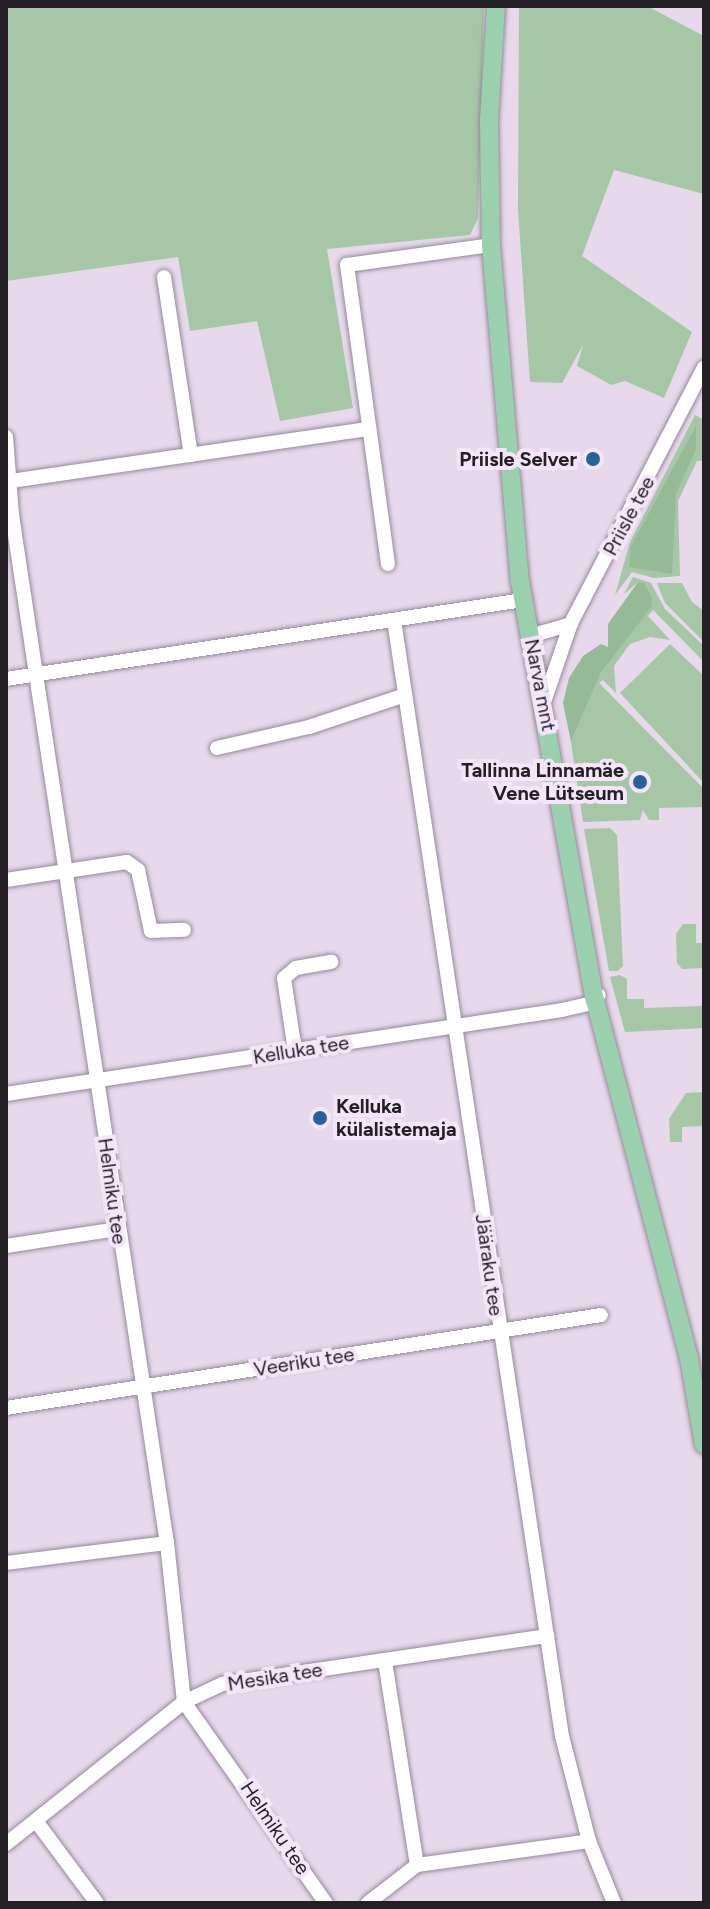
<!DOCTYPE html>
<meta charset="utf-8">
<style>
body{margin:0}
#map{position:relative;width:710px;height:1909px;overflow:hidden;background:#e7d8ec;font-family:Figtree,sans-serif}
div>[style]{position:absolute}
.green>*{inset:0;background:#a5c7a5}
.forest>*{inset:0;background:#96b996}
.roads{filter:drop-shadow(0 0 2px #97889b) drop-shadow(0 0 2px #97889b)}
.minor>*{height:14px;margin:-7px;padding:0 7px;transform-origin:7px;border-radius:7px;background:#fff}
.major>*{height:18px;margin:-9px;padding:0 9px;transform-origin:9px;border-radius:9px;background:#9bd0af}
.dots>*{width:22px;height:22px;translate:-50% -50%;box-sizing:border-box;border:4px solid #f5e5f9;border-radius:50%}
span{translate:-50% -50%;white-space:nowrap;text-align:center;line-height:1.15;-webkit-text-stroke:8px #f5e5f9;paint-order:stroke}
.poi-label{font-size:20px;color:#241e25;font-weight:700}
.right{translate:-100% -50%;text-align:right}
.left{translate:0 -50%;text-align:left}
.street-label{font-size:20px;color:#241e25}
.frame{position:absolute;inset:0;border:8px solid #241e25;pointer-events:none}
</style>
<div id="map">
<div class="green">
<div style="clip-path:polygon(6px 6px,484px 6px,478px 218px,470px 235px,327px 249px,353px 408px,280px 421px,257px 321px,190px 331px,178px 257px,6px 281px)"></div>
<div style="clip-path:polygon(519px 6px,647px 6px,704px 36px,704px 194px,614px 170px,582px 256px,692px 332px,664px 398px,625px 381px,611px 385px,577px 366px,583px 345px,562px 383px,530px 382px,518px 210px)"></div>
<div style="clip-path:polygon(695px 415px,704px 420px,704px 461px,697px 461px,678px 501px,680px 576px,654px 578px,632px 572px,615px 595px,630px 542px)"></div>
<div style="clip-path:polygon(633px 577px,651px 583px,665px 609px,704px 646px,704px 662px,653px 610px,648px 616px,670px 640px,650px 637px,630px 644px,614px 666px,616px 693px,603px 680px,599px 683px,704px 789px,704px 807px,659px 808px,659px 820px,649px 820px,643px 810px,640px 820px,583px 822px,571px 742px,601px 673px,651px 608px,638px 582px,624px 594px)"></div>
<div style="clip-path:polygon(657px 583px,682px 583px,692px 602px,704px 611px,704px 642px,665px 603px)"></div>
<div style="clip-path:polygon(670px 644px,704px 676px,704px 783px,620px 693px)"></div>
<div style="clip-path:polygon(610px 828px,617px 835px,623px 966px,618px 971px,609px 971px,584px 829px)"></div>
<div style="clip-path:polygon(683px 924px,696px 924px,696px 943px,704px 943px,704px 968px,682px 969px,677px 963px,676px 934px)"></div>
<div style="clip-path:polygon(620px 975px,627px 979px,627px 999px,644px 999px,644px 1008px,704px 1006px,704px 1028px,625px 1032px,610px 977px)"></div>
<div style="clip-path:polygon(704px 1092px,704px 1126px,682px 1127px,682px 1142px,670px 1142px,669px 1119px,678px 1105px,686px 1093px)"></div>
</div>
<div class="forest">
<div style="clip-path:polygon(696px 426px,696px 449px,676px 494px,672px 574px,629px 567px,631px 546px)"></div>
<div style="clip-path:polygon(638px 582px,644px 583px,652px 598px,651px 608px,601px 673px,571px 742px,563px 703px,569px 678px,583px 656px,601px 644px,608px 647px,608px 624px)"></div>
</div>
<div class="roads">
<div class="minor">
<div style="left:164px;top:277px;width:180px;rotate:81.4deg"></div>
<div style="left:6px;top:437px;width:78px;rotate:85.6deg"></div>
<div style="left:12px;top:515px;width:1040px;rotate:81.43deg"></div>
<div style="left:167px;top:1543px;width:160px;rotate:83.9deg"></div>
<div style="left:184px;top:1702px;width:246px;rotate:54.8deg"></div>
<div style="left:11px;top:481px;width:360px;rotate:-8.3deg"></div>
<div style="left:388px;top:564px;width:302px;rotate:-97.8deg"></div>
<div style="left:347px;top:265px;width:145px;rotate:-7.9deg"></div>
<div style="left:394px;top:620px;width:1129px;rotate:81.44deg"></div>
<div style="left:562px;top:1736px;width:108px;rotate:75.6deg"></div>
<div style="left:589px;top:1841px;width:67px;rotate:68deg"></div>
<div style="left:530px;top:636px;width:43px;rotate:-16.3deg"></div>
<div style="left:6px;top:679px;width:523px;rotate:-8.69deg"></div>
<div style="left:544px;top:702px;width:83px;rotate:-71.1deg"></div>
<div style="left:571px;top:623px;width:288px;rotate:-62.5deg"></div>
<div style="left:217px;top:748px;width:94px;rotate:-12.9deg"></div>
<div style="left:309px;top:727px;width:101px;rotate:-18.4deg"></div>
<div style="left:6px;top:880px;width:122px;rotate:-8.5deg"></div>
<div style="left:127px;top:862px;width:14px;rotate:36deg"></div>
<div style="left:138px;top:870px;width:62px;rotate:78deg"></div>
<div style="left:151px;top:931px;width:33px;rotate:-2deg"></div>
<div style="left:295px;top:1051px;width:74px;rotate:-98.6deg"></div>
<div style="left:284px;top:978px;width:16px;rotate:-40deg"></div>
<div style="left:296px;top:968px;width:36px;rotate:-10deg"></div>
<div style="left:6px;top:1094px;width:562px;rotate:-8.59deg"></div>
<div style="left:562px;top:1010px;width:28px;rotate:-13deg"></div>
<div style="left:589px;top:1004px;width:13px;rotate:-42deg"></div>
<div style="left:6px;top:1246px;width:112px;rotate:-8.7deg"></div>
<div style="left:6px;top:1408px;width:602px;rotate:-8.88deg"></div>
<div style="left:6px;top:1563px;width:162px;rotate:-7.1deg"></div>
<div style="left:385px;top:1661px;width:206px;rotate:81.1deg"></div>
<div style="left:36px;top:1821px;width:102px;rotate:53.4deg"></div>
<div style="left:6px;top:1844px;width:228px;rotate:-38.6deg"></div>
<div style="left:184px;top:1702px;width:42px;rotate:-25.3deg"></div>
<div style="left:222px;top:1684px;width:329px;rotate:-8.4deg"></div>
<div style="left:368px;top:1903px;width:62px;rotate:-37.8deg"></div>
<div style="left:417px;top:1865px;width:174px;rotate:-7.9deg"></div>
</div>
<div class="major">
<div style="left:496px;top:6px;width:114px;rotate:93.5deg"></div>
<div style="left:489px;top:120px;width:125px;rotate:89.1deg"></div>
<div style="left:491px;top:245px;width:337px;rotate:85.1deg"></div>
<div style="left:520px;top:581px;width:426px;rotate:79.9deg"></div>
<div style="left:595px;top:1000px;width:370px;rotate:75.3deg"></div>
<div style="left:689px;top:1358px;width:88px;rotate:80.2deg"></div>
</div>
</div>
<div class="dots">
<div style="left:593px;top:459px;background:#27629a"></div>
<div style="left:640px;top:782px;background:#27629a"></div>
<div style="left:320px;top:1118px;background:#27629a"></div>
</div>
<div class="poi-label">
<span class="right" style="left:577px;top:459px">Priisle Selver</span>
<span class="right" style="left:624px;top:782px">Tallinna Linnamäe<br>Vene Lütseum</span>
<span class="left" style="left:336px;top:1118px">Kelluka<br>külalistemaja</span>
</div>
<div class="street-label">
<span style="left:629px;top:516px;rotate:-62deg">Priisle tee</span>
<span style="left:540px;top:685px;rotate:79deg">Narva mnt</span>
<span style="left:301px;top:1050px;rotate:-9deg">Kelluka tee</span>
<span style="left:112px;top:1191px;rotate:82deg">Helmiku tee</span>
<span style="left:489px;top:1265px;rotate:82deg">Jääraku tee</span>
<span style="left:304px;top:1362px;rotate:-9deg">Veeriku tee</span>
<span style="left:275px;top:1677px;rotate:-9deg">Mesika tee</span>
<span style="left:275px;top:1828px;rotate:56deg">Helmiku tee</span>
</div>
<div class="frame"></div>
</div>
